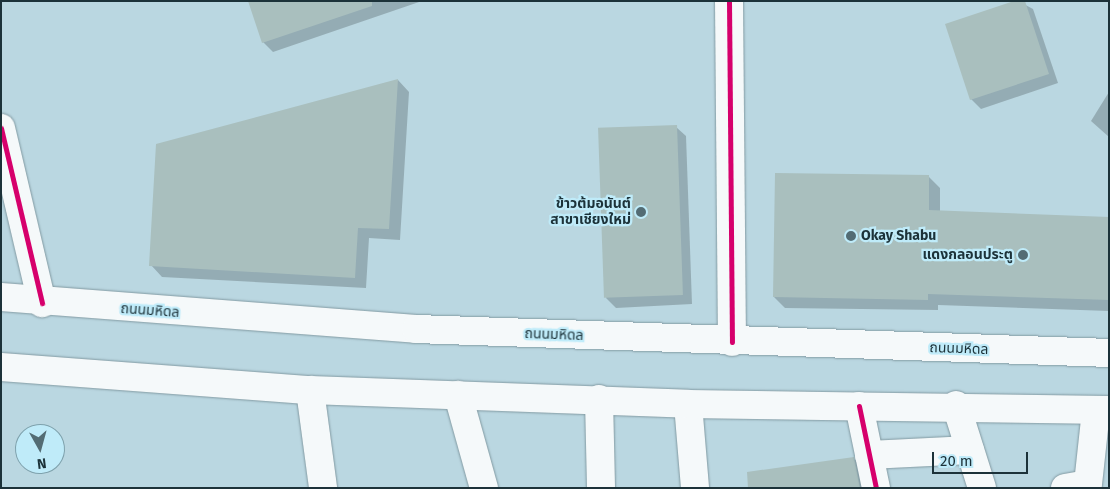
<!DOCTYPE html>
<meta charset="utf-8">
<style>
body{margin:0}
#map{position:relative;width:1110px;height:489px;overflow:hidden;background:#bad7e1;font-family:"Fira Sans","Noto Sans Thai",sans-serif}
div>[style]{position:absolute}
.shadow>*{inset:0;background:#0003}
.building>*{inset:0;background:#a9bfbe;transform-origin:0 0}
.roads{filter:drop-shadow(0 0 1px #829aa2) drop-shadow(0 0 1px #829aa2)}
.minor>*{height:28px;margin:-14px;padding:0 14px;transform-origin:14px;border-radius:14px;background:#f5f9fa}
.major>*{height:28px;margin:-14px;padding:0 14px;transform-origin:14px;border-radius:14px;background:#f5f9fa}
.cycleway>*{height:5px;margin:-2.5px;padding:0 2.5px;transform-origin:2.5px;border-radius:2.5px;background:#d6006c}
.dots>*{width:14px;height:14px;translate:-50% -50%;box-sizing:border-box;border:2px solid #bfebf9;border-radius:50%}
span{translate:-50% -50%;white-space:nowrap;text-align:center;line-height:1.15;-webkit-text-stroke:4.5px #bfebf9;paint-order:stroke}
.poi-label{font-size:14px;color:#1c3239;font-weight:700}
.right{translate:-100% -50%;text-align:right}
.left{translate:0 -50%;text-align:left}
.street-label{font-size:14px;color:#1c3239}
.frame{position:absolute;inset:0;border:2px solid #1c3239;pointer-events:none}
.north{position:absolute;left:15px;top:424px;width:50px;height:50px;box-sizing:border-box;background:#bfebf9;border:1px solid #7ea1ac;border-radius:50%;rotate:173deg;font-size:14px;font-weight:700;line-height:20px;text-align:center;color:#1c3239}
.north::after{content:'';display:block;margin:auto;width:18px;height:22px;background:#536c74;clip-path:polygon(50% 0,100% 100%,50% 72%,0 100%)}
.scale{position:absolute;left:932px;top:452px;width:96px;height:22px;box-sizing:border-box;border:2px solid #1c3239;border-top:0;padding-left:6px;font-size:15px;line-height:18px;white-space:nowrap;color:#1c3239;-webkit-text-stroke:4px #bfebf9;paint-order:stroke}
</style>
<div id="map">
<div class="shadow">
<div style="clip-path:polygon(249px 1px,422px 1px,273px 52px,263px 42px)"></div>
<div style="clip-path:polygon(1018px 1px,1033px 9px,1058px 83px,981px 109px,971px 99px)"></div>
<div style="clip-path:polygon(398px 80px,409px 92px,400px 240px,369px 238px,366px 288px,162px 277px,151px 265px)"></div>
<div style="clip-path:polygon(1109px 92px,1109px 137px,1091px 121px)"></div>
<div style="clip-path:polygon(676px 127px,686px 136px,692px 304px,616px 308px,606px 298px)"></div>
<div style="clip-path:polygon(929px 177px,940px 188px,940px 212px,1109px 218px,1109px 311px,938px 305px,938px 310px,785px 308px,774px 297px)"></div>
<div style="clip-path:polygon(853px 458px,864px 469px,867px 488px,769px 488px)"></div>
</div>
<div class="building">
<div style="clip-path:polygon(248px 1px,372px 1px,372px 6px,262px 43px)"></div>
<div style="clip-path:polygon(1014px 1px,1025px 1px,1049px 74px,970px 100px,945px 24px)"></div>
<div style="clip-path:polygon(398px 79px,389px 229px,358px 228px,355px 278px,149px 266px,156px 144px)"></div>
<div style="left:677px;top:125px;width:170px;height:79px;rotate:88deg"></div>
<div style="clip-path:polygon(775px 173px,929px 175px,929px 210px,1109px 217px,1109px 300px,928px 294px,928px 300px,773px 297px)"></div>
<div style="clip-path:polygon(854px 457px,860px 488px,748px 488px,747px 472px)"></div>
</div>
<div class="roads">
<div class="minor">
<div style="left:729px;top:1px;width:341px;rotate:89.5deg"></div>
<div style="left:1px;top:128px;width:180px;rotate:76.8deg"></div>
<div style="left:310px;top:390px;width:99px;rotate:82.4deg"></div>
<div style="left:458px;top:395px;width:97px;rotate:74.4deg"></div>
<div style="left:599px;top:399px;width:89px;rotate:88.7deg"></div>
<div style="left:688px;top:404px;width:84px;rotate:85.2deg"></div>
<div style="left:956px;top:405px;width:87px;rotate:72.6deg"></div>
<div style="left:859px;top:406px;width:84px;rotate:78.3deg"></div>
<div style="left:869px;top:455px;width:101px;rotate:-2.8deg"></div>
<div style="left:1065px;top:488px;width:23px;rotate:-10deg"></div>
<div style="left:1088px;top:484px;width:74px;rotate:-83.8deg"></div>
</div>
<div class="major">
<div style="left:1px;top:297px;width:416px;rotate:4.4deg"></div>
<div style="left:416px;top:329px;width:693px;rotate:1.98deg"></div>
<div style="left:1px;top:367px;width:310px;rotate:4.3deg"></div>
<div style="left:310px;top:390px;width:378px;rotate:2.1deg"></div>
<div style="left:688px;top:404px;width:421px;rotate:0.8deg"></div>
</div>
</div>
<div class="cycleway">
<div style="left:729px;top:1px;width:341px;rotate:89.5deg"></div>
<div style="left:1px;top:128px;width:180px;rotate:76.8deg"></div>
<div style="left:859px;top:406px;width:84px;rotate:78.3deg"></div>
</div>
<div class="dots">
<div style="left:641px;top:212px;background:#536c74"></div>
<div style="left:851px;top:236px;background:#536c74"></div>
<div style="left:1023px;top:255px;background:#536c74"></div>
</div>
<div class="poi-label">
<span class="right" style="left:631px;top:212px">ข้าวต้มอนันต์<br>สาขาเชียงใหม่</span>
<span class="left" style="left:861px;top:236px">Okay Shabu</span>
<span class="right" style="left:1013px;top:255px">แดงกลอนประตู</span>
</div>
<div class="street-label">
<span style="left:150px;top:311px;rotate:4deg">ถนนมหิดล</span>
<span style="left:554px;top:335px;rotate:2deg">ถนนมหิดล</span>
<span style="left:959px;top:349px;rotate:2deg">ถนนมหิดล</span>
</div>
<div class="frame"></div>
<div class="north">N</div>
<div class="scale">20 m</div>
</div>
